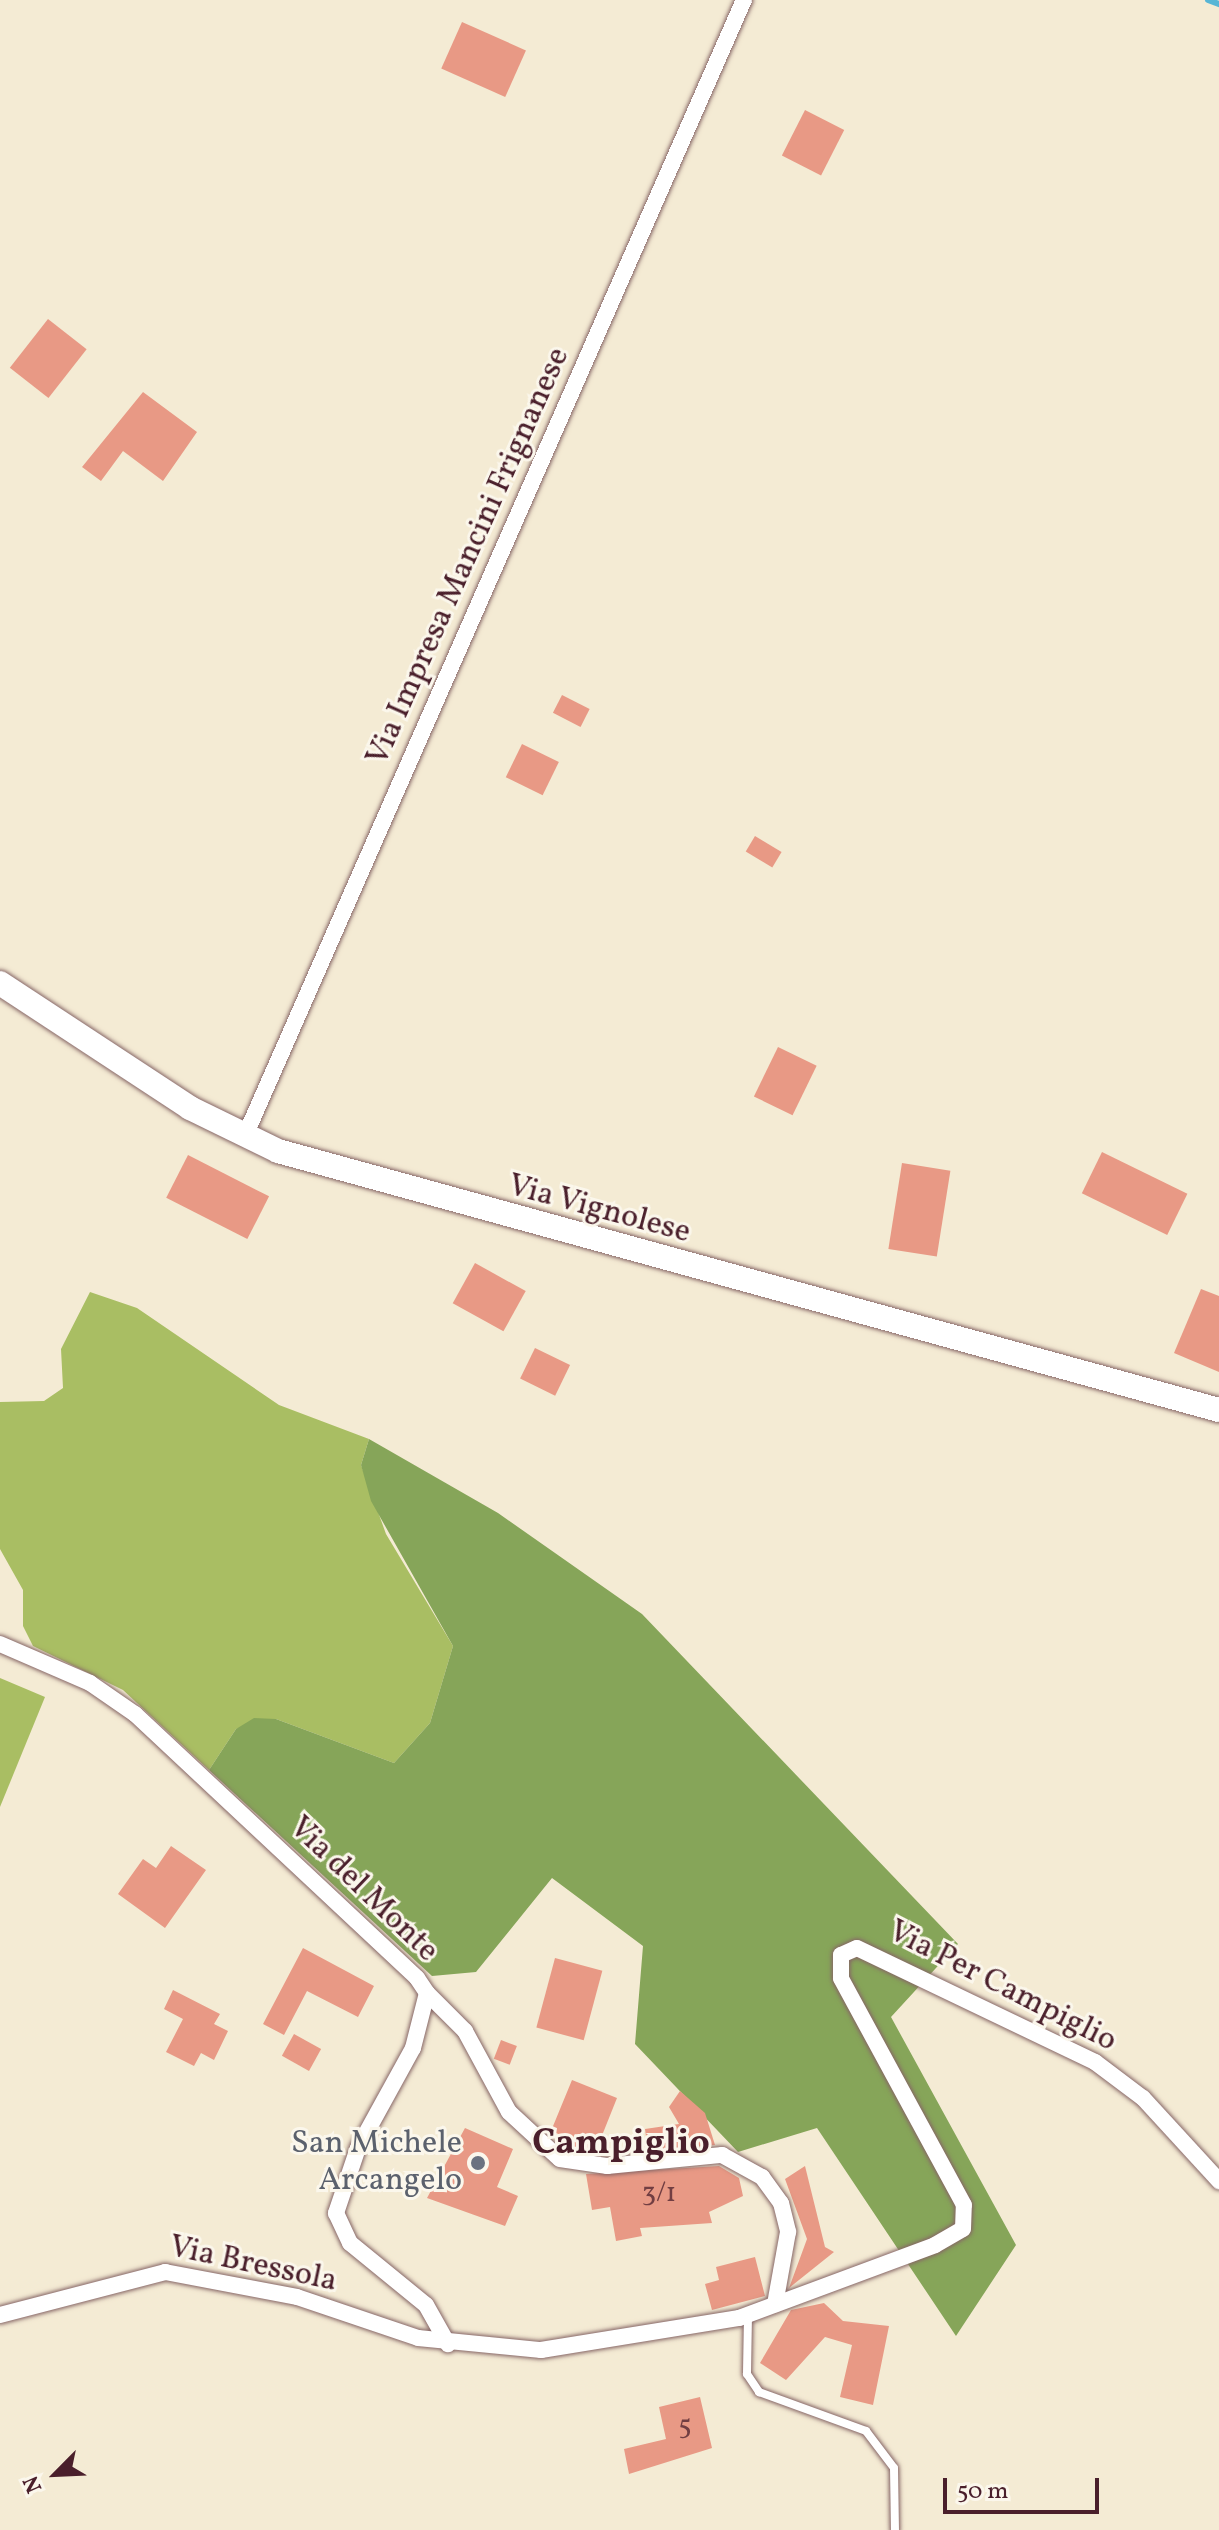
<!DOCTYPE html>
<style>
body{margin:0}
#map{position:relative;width:1219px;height:2530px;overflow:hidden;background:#f4ebd4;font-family:Vollkorn,serif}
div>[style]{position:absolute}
.green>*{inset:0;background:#a9be63}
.forest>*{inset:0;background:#86a559}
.stream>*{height:6px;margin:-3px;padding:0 3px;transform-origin:3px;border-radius:3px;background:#57b5d5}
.building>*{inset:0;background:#e89985;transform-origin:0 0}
.roads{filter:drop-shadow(0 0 2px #866666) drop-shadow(0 0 2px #866666)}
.lane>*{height:8px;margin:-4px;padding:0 4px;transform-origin:4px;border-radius:4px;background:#fff}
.street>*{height:16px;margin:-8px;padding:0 8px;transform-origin:8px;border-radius:8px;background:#fff}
.secondary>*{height:24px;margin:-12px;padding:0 12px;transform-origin:12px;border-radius:12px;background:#fff}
.dots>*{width:22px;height:22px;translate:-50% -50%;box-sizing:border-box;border:4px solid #fbf7ec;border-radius:50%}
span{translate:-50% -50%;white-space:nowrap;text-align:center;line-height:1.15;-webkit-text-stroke:6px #fbf7ec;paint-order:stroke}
.number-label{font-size:28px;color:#723e42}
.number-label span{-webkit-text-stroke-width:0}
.street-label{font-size:32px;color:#4a1f2b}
.worship-label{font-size:32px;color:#5b616d}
.right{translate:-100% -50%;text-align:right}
.quarter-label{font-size:36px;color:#4a1f2b;font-weight:700}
.north{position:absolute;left:16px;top:2434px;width:80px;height:80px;-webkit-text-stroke:6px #fbf7ec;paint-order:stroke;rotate:246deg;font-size:22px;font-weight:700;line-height:32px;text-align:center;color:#4a1f2b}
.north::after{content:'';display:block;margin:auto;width:28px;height:36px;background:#4a1f2b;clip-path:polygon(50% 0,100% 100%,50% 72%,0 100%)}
.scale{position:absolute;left:943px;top:2478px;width:156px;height:36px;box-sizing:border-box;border:4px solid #4a1f2b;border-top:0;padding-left:10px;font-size:24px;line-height:28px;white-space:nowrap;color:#4a1f2b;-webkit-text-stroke:6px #fbf7ec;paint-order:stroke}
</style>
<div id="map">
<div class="green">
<div style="clip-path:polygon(90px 1292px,137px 1308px,279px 1405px,369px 1439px,361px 1465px,386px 1534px,453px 1646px,430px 1723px,394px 1763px,276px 1719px,236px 1729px,209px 1770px,123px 1690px,33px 1646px,23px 1626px,23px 1590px,0 1549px,0 1402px,44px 1401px,63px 1388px,61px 1349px)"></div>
<div style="clip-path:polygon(0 1678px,45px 1697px,0 1807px)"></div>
</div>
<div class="forest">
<div style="clip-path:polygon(369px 1439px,498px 1513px,642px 1614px,958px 1944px,891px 2017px,1016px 2245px,956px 2336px,817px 2128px,738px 2152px,635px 2044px,643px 1946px,552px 1878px,476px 1972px,432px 1976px,209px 1770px,236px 1729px,254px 1718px,276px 1719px,394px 1763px,430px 1723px,453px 1646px,371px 1501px,361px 1465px)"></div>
</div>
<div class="stream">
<div style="left:1208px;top:0;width:12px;rotate:20deg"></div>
</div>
<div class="building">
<div style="left:462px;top:22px;width:70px;height:51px;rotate:24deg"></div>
<div style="left:805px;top:110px;width:44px;height:51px;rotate:27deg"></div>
<div style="left:48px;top:319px;width:49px;height:62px;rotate:38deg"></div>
<div style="clip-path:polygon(143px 392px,197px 432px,163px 481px,123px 451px,101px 481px,82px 467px)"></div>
<div style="left:562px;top:695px;width:31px;height:20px;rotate:27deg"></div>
<div style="left:522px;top:744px;width:41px;height:37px;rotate:26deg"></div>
<div style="left:755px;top:836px;width:31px;height:18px;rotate:31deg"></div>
<div style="left:778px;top:1047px;width:43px;height:55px;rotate:26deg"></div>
<div style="left:1102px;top:1152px;width:95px;height:46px;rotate:26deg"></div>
<div style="left:188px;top:1155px;width:91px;height:48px;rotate:27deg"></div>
<div style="left:902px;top:1163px;width:49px;height:87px;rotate:9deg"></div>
<div style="left:475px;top:1263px;width:58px;height:46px;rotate:29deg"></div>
<div style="clip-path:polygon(1201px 1289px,1219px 1296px,1219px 1372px,1174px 1353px)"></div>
<div style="left:535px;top:1348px;width:39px;height:34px;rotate:26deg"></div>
<div style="clip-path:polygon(171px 1846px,206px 1870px,165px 1928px,118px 1894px,143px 1859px,156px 1868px)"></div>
<div style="clip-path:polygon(303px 1948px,374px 1986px,358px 2017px,307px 1991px,284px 2035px,263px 2024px)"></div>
<div style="left:555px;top:1958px;width:49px;height:72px;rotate:15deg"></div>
<div style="clip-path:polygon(173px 1990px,220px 2014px,214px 2024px,228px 2031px,214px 2060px,201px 2053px,194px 2066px,166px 2052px,183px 2019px,164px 2009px)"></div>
<div style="left:294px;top:2034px;width:31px;height:25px;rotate:29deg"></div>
<div style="left:501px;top:2040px;width:17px;height:20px;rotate:21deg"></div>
<div style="clip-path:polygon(572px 2080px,617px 2098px,595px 2153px,566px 2149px,571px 2139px,551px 2131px)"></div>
<div style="clip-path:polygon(680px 2091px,705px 2113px,715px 2145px,648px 2151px,645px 2129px,679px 2124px,669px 2107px)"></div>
<div style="clip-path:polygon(465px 2128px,513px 2149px,497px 2187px,518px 2196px,505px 2226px,427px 2198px)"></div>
<div style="clip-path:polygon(719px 2166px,739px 2178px,743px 2196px,709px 2212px,712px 2223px,640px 2228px,642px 2236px,616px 2241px,610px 2207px,592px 2210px,586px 2174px)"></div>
<div style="clip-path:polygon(805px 2166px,825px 2247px,834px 2252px,789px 2288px,807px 2239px,785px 2179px)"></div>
<div style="clip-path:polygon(755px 2257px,765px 2296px,712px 2310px,705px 2284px,719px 2280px,716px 2267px)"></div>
<div style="clip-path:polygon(824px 2303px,843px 2321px,889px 2326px,873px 2405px,840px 2397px,852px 2345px,825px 2337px,786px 2380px,760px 2363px,791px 2310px)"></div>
<div style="clip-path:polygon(700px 2397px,712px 2448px,629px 2474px,624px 2449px,666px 2439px,659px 2407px)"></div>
</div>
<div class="roads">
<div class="lane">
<div style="left:748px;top:2315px;width:59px;rotate:91deg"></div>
<div style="left:747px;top:2374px;width:22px;rotate:56deg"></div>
<div style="left:759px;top:2392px;width:114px;rotate:20deg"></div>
<div style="left:866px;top:2431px;width:46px;rotate:52.9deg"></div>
<div style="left:894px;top:2468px;width:62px;rotate:89.1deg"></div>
</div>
<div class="street">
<div style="left:245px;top:1136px;width:1241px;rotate:-66.29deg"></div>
<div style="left:0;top:1644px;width:98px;rotate:23.4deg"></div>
<div style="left:90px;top:1683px;width:55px;rotate:34.6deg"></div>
<div style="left:135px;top:1714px;width:386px;rotate:43.1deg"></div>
<div style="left:417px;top:1978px;width:18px;rotate:56deg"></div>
<div style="left:427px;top:1993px;width:57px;rotate:104.3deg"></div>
<div style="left:413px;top:2048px;width:114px;rotate:118.8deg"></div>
<div style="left:358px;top:2148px;width:69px;rotate:108.7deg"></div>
<div style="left:336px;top:2213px;width:33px;rotate:65deg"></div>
<div style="left:350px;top:2243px;width:98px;rotate:39.2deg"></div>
<div style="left:426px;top:2305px;width:45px;rotate:60.6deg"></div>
<div style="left:427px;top:1993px;width:54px;rotate:45deg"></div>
<div style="left:465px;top:2031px;width:92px;rotate:61.5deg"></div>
<div style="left:509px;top:2112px;width:69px;rotate:42.7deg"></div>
<div style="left:560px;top:2159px;width:48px;rotate:8.5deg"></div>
<div style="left:607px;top:2166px;width:116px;rotate:-5.5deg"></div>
<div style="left:722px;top:2155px;width:46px;rotate:28.8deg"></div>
<div style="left:762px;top:2177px;width:32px;rotate:54deg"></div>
<div style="left:781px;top:2203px;width:30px;rotate:76deg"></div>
<div style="left:788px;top:2232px;width:73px;rotate:100.2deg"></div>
<div style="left:0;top:2315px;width:171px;rotate:-14.6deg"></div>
<div style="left:165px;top:2272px;width:134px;rotate:10.7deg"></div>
<div style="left:297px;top:2297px;width:128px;rotate:18.7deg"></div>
<div style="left:418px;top:2338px;width:124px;rotate:5.6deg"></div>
<div style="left:541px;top:2350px;width:201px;rotate:-9.2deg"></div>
<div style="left:739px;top:2318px;width:209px;rotate:-20.4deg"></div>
<div style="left:935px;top:2245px;width:32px;rotate:-30deg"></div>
<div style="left:963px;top:2229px;width:24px;rotate:-88deg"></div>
<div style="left:964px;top:2205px;width:258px;rotate:-118.5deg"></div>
<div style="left:841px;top:1978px;width:23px;rotate:-90deg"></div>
<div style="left:841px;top:1955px;width:17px;rotate:-24deg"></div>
<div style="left:857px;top:1948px;width:264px;rotate:25.6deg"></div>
<div style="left:1095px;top:2062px;width:60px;rotate:36.9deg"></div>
<div style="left:1143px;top:2098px;width:113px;rotate:47.5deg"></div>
</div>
<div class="secondary">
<div style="left:0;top:983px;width:227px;rotate:33.3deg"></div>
<div style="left:190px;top:1108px;width:98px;rotate:26deg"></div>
<div style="left:278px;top:1151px;width:976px;rotate:15.39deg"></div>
</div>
</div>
<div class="dots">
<div style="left:478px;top:2163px;background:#6b7280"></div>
</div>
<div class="number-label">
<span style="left:659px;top:2194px">3/1</span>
<span style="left:685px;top:2427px">5</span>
</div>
<div class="street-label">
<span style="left:469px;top:557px;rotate:-66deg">Via Impresa Mancini Frignanese</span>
<span style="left:599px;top:1210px;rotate:15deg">Via Vignolese</span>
<span style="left:363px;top:1890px;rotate:44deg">Via del Monte</span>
<span style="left:1002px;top:1987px;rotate:27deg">Via Per Campiglio</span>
<span style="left:253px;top:2265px;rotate:12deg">Via Bressola</span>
</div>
<div class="worship-label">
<span class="right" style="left:462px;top:2163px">San Michele<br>Arcangelo</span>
</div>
<div class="quarter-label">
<span style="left:621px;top:2145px">Campiglio</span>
</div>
<div class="north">N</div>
<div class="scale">50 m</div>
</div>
